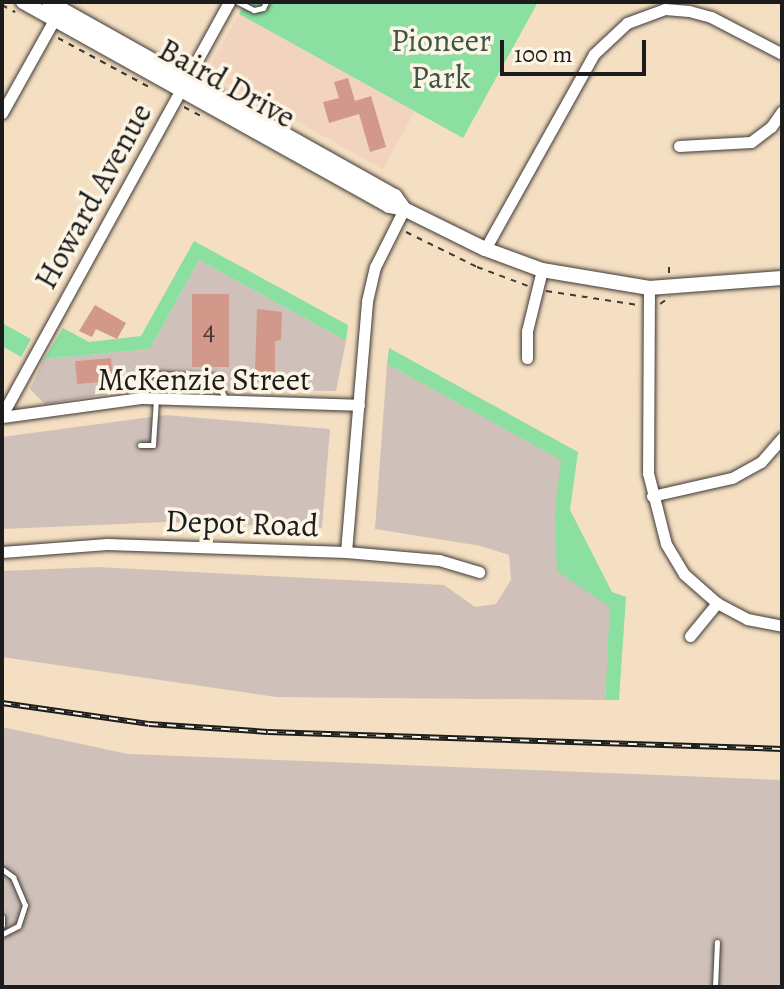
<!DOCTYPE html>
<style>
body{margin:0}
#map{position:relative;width:784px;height:989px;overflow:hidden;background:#f5dfc2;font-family:Alegreya,serif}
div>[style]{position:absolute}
.built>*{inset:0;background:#f2d4be;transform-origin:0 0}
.industrial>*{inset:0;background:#cfc0ba}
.green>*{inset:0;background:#8adfa1}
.building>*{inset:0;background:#d2988a;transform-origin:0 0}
.path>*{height:2px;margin-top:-1px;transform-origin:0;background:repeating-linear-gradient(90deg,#3d3935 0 6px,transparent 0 12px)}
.roads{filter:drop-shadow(0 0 2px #3d3935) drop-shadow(0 0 2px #3d3935)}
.lane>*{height:5px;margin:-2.5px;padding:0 2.5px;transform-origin:2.5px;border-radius:2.5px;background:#fff}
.street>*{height:11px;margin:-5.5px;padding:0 5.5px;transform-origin:5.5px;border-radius:5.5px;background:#fff}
.secondary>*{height:14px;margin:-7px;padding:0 7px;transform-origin:7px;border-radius:7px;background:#fff}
.rail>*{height:6px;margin-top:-3px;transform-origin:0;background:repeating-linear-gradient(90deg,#fcf5e5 0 9px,#1c1c1c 0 18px);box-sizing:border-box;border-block:2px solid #1c1c1c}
span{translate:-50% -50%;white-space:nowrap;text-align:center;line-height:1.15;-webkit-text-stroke:7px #fcf5e5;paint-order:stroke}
.number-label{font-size:28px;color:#4a3b38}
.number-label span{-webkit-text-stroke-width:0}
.park-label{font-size:32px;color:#3d5644}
.street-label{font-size:32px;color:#1c1c1c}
.frame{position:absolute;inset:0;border:4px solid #1c1c1c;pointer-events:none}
.scale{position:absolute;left:500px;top:40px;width:146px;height:36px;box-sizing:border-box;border:4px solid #1c1c1c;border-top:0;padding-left:10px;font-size:24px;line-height:28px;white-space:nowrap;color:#1c1c1c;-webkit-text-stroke:6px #fcf5e5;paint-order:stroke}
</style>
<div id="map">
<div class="built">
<div style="left:239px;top:14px;width:201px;height:66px;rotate:29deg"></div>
</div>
<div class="industrial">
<div style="clip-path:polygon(199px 260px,346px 341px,336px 391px,144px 388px,45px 404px,30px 389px,44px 359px,150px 349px)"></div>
<div style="clip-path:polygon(387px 364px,562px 460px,555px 509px,611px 606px,605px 700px,276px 697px,2px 657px,2px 571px,97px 567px,444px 585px,475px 607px,496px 604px,511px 580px,509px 555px,481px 546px,375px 529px)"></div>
<div style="clip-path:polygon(166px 415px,330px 429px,322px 528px,167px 522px,2px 529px,2px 437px)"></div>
<div style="clip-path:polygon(2px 727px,128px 754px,782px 780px,782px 987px,2px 987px)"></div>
</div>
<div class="green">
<div style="clip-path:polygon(246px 2px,538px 2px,463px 138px,239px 14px)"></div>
<div style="clip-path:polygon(194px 241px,348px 325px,346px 341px,199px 260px,150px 349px,44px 359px,63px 328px,89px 342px,141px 336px)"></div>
<div style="clip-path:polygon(2px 323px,31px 339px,21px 357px,2px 346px)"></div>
<div style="clip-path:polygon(389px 348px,578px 452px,570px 510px,612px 592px,626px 597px,619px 700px,605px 700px,610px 607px,557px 571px,555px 509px,561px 460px,387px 364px)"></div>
</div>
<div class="building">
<div style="clip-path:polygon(348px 78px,355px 101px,371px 96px,386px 147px,370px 152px,359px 114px,329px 123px,323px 102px,339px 98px,334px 82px)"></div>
<div style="left:192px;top:294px;width:37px;height:73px"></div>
<div style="clip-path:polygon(95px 305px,126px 323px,117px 339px,96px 329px,92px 337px,79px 331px)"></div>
<div style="clip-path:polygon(257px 309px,282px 312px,281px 340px,275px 341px,275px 373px,255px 372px)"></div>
<div style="left:111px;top:358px;width:23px;height:36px;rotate:85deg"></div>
</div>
<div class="path">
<div style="left:2px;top:5px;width:15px;rotate:28deg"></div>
<div style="left:58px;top:38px;width:106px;rotate:28.3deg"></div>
<div style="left:184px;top:107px;width:21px;rotate:28deg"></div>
<div style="left:406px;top:232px;width:79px;rotate:26.2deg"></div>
<div style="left:477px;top:267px;width:54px;rotate:20.4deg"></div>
<div style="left:669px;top:267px;width:8px;rotate:90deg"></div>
<div style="left:546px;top:291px;width:93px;rotate:8.7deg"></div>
<div style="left:660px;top:304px;width:12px;rotate:-35deg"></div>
</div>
<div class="roads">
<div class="lane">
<div style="left:238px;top:2px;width:18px;rotate:27deg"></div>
<div style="left:254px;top:10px;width:9px;rotate:-13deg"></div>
<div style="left:263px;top:8px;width:7px;rotate:-63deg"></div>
<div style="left:142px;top:397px;width:24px;rotate:-75deg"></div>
<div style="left:148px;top:374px;width:67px;rotate:2.6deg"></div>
<div style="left:215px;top:377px;width:23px;rotate:65deg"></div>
<div style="left:140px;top:445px;width:13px"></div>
<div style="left:153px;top:445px;width:46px;rotate:-86.3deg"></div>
<div style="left:2px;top:869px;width:14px;rotate:36deg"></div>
<div style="left:13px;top:877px;width:30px;rotate:67deg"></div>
<div style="left:25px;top:905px;width:22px;rotate:108deg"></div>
<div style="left:18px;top:926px;width:18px;rotate:153deg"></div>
<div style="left:2px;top:917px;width:8px;rotate:90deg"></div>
<div style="left:715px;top:987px;width:45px;rotate:-87.5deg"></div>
</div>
<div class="street">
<div style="left:2px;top:113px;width:115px;rotate:-60.8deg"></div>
<div style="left:679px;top:146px;width:72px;rotate:-3.2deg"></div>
<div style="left:751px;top:142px;width:25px;rotate:-37deg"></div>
<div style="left:771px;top:127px;width:19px;rotate:-55deg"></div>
<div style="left:485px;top:249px;width:223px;rotate:-60.8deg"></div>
<div style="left:594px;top:54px;width:45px;rotate:-43.2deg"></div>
<div style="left:627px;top:23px;width:40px;rotate:-20.2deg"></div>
<div style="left:665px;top:9px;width:24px;rotate:5deg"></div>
<div style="left:689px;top:11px;width:23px;rotate:15deg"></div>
<div style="left:711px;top:17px;width:80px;rotate:27.5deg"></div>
<div style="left:649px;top:288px;width:185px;rotate:90.3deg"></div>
<div style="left:648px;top:473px;width:73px;rotate:75.8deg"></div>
<div style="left:666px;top:544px;width:35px;rotate:59deg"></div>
<div style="left:684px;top:574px;width:44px;rotate:41.3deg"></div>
<div style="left:717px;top:603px;width:34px;rotate:28deg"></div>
<div style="left:747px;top:619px;width:36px;rotate:11deg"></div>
<div style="left:527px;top:358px;width:27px;rotate:-90deg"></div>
<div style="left:527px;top:331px;width:63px;rotate:-76.2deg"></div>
<div style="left:2px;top:415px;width:471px;rotate:-61.2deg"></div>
<div style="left:2px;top:417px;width:140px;rotate:-7.8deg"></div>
<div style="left:141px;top:398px;width:218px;rotate:1.8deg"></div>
<div style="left:652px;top:496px;width:82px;rotate:-12.7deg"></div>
<div style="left:732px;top:478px;width:33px;rotate:-29deg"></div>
<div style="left:761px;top:462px;width:32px;rotate:-49deg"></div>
<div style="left:2px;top:552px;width:105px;rotate:-4.4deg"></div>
<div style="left:107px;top:544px;width:239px;rotate:1.9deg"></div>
<div style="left:346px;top:552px;width:93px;rotate:4.9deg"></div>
<div style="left:439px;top:560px;width:42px;rotate:16.7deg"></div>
<div style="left:346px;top:552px;width:252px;rotate:-85.2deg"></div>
<div style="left:367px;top:301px;width:35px;rotate:-77deg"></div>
<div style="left:375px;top:267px;width:65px;rotate:-63.4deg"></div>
<div style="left:690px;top:636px;width:43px;rotate:-50.7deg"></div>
</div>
<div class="secondary">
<div style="left:23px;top:2px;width:419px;rotate:29.1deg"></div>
<div style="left:389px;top:206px;width:15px;rotate:11deg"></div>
<div style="left:404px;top:209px;width:90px;rotate:26.3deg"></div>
<div style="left:485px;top:249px;width:61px;rotate:20.2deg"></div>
<div style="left:542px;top:270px;width:109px;rotate:9.5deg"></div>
<div style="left:649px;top:288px;width:133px;rotate:-4.3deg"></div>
<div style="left:49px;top:2px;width:397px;rotate:29.3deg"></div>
<div style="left:395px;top:196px;width:16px;rotate:55deg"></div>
</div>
</div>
<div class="rail">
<div style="left:2px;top:703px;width:148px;rotate:8.1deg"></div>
<div style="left:149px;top:724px;width:119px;rotate:3.8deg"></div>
<div style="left:268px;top:732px;width:514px;rotate:1.89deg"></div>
</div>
<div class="number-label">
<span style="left:209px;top:330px">4</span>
</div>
<div class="park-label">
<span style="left:441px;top:59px">Pioneer<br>Park</span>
</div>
<div class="street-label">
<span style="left:227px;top:83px;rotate:29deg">Baird Drive</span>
<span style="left:93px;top:196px;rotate:-61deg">Howard Avenue</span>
<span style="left:204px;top:379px">McKenzie Street</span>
<span style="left:242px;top:523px;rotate:2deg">Depot Road</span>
</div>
<div class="frame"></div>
<div class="scale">100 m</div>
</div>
